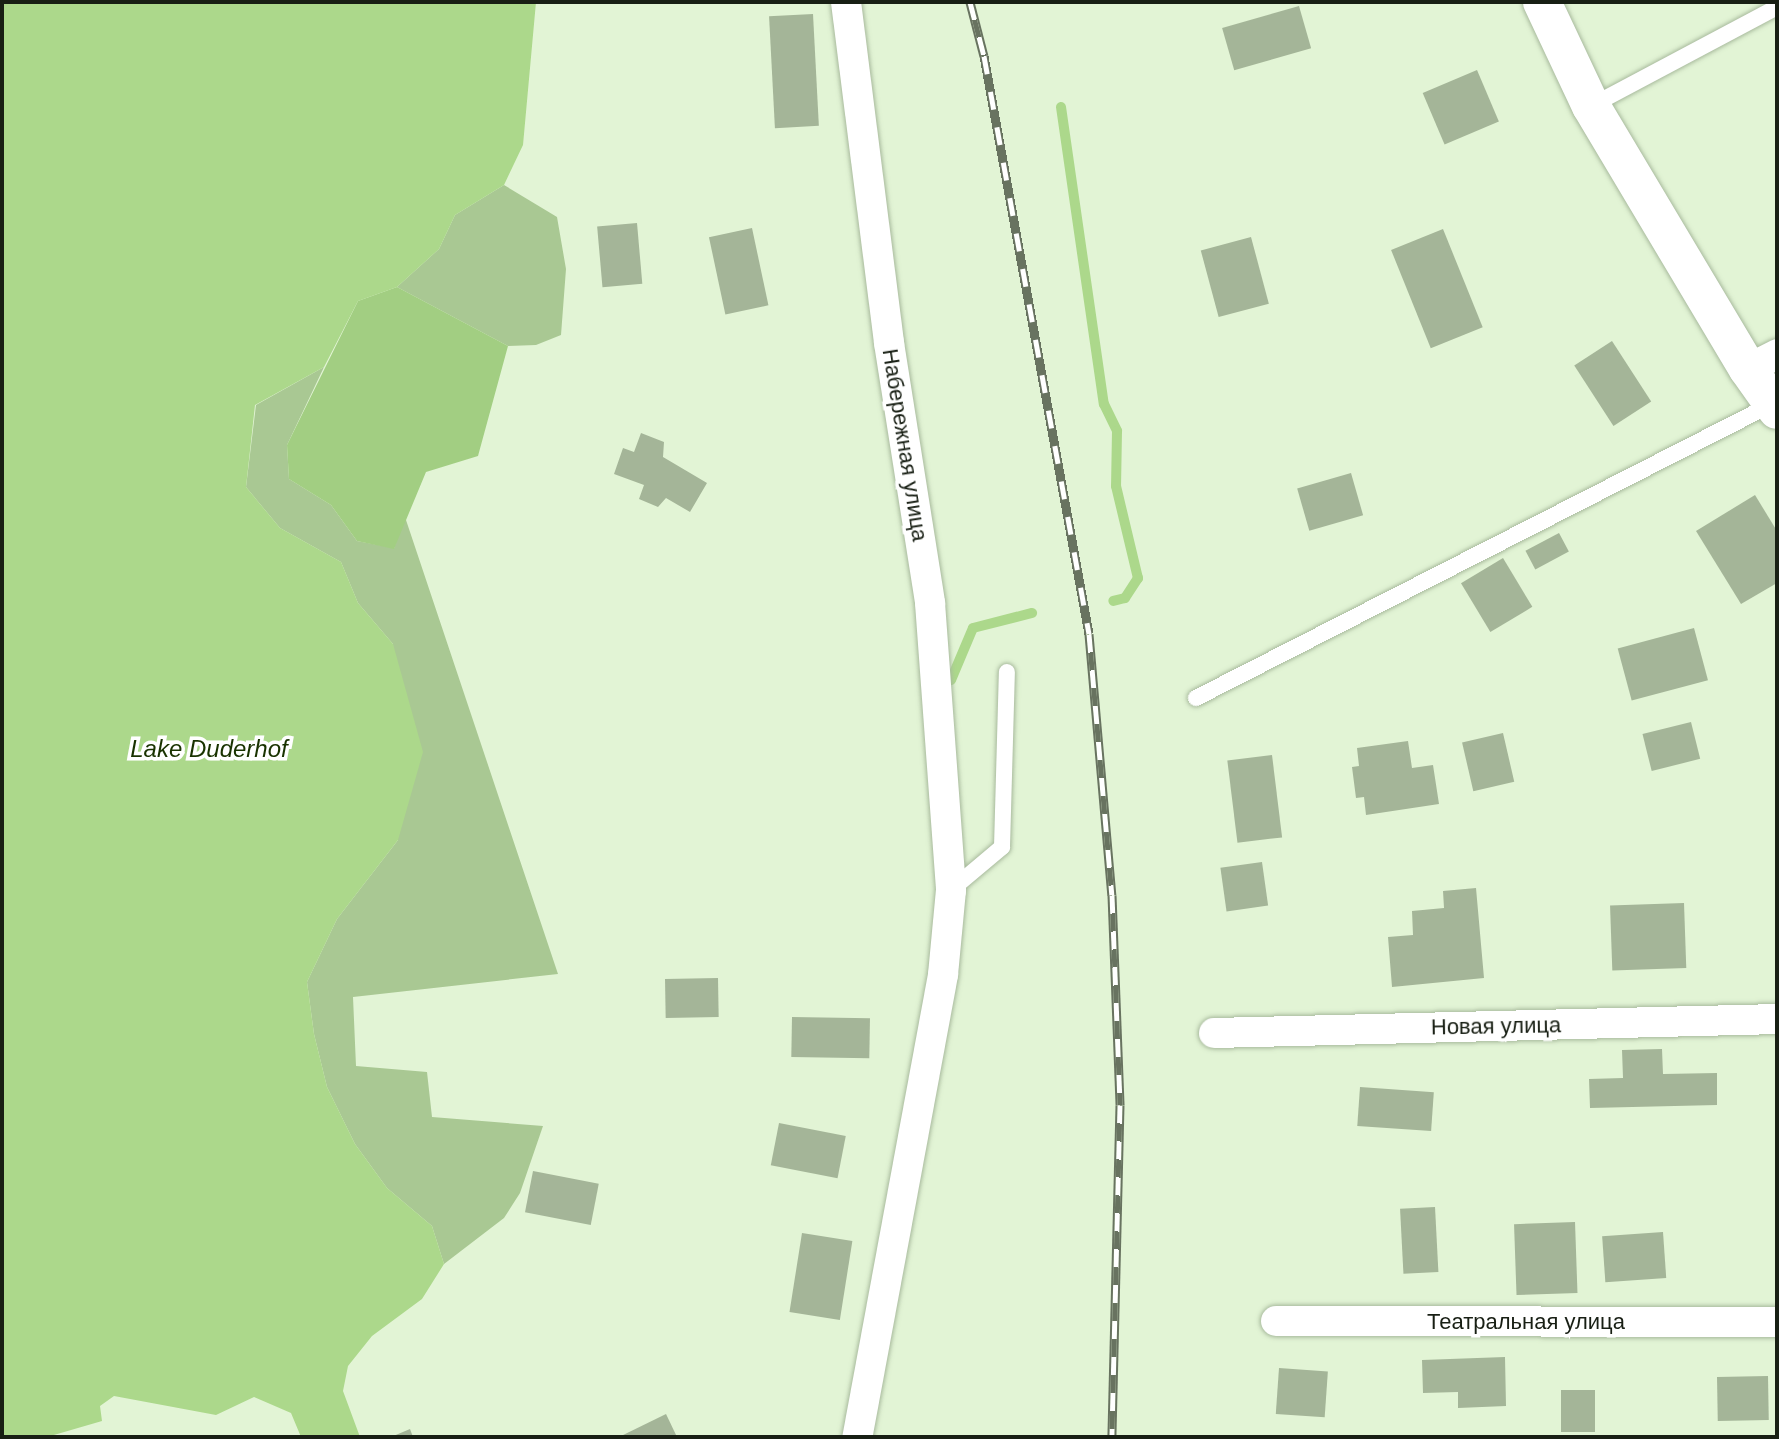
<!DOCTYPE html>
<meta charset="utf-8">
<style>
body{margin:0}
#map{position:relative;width:1779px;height:1439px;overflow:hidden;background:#e2f4d5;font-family:Arial,sans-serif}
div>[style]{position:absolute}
.green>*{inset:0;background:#a9c893}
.forest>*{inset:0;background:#a2ce82}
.water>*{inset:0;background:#acd88b}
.stream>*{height:10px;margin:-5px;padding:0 5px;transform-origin:5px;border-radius:5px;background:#acd88b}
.building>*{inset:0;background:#a4b598;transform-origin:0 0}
.roads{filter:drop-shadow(0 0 2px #a8ba9d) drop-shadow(0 0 2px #a8ba9d)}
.service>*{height:16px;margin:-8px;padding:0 8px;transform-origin:8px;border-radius:8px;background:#fff}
.minor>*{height:30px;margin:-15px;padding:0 15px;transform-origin:15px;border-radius:15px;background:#fff}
.tertiary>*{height:38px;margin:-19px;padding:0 19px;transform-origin:19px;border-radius:19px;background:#fff}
.rail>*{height:9px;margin-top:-4.5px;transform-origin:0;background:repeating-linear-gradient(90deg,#fff 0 18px,#687360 0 36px);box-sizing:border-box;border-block:2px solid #687360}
span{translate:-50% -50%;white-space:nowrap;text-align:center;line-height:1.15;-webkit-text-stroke:7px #fff;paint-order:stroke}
.street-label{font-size:22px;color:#181f14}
.water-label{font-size:24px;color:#193300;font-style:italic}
.frame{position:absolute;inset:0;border:4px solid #181f14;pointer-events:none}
</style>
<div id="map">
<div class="green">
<div style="clip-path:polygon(504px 185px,557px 217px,566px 269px,561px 335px,536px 345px,508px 346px,397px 287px,439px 249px,455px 215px)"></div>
<div style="clip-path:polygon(324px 367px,287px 445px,289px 479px,331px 505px,357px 541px,394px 548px,405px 517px,558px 974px,353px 997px,356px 1066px,427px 1072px,432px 1117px,543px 1126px,520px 1193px,504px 1218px,444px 1264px,432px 1226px,387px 1188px,355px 1144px,327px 1087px,314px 1034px,307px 982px,337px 919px,398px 840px,393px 644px,358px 603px,341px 562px,280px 528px,246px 487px,256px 405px)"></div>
</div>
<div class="forest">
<div style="clip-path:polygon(397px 287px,508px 346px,478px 456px,426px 472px,394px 549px,357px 541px,331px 505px,289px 479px,287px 445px,358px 301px)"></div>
</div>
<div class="water">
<div style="clip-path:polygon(2px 2px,536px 2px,523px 145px,504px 185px,455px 215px,439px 249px,397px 287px,358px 301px,324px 367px,255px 405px,246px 487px,280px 528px,341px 562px,358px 603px,393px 644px,423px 752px,398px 840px,337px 919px,307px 982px,314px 1034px,327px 1087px,355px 1144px,387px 1188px,432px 1226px,444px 1264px,422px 1299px,372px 1336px,348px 1366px,343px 1391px,360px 1437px,301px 1437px,291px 1413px,254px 1397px,216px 1415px,114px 1396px,100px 1406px,102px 1421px,47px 1437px,2px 1437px)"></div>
</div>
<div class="stream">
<div style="left:1061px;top:107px;width:300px;rotate:81.8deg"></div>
<div style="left:1104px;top:404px;width:30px;rotate:64deg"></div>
<div style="left:1117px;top:431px;width:55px;rotate:91deg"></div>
<div style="left:1116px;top:486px;width:95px;rotate:76.6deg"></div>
<div style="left:1138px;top:578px;width:24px;rotate:123deg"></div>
<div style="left:1125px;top:598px;width:12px;rotate:166deg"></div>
<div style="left:951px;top:680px;width:56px;rotate:-67.1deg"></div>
<div style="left:973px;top:628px;width:61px;rotate:-14.3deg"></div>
</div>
<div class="building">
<div style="left:1299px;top:6px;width:44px;height:80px;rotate:74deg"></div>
<div style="left:813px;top:14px;width:112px;height:44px;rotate:87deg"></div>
<div style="left:1477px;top:70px;width:56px;height:59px;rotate:67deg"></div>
<div style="left:637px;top:223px;width:61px;height:40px;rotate:85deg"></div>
<div style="left:752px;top:228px;width:79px;height:44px;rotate:78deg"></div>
<div style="left:1443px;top:229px;width:106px;height:56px;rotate:68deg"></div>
<div style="left:1251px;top:237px;width:69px;height:52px;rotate:75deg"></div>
<div style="left:1612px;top:341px;width:72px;height:45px;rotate:57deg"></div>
<div style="clip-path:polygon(641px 433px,664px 442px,663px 457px,707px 483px,690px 512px,666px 498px,658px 507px,639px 499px,644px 485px,614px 474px,623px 448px,634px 452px)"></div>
<div style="left:1351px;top:473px;width:44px;height:56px;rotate:74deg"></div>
<div style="clip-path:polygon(1755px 495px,1777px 531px,1777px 583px,1741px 604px,1696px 531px)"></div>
<div style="left:1559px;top:533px;width:21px;height:38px;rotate:62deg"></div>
<div style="left:1503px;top:558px;width:57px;height:49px;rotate:59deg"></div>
<div style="left:1694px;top:628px;width:54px;height:79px;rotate:75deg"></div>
<div style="left:1691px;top:722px;width:38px;height:50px;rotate:76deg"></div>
<div style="left:1503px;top:733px;width:50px;height:42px;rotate:77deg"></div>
<div style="clip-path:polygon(1408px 741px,1412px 768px,1433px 765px,1439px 804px,1366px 815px,1364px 797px,1356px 798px,1352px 767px,1359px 766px,1357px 748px)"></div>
<div style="left:1272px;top:755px;width:83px;height:45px;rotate:83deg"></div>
<div style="left:1262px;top:862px;width:44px;height:42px;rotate:82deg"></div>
<div style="clip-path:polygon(1476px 888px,1484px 978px,1392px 987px,1388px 937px,1413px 935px,1412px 911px,1444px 908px,1443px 891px)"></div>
<div style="left:1684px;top:903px;width:65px;height:74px;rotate:88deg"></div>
<div style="left:718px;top:978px;width:39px;height:53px;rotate:89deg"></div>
<div style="left:792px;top:1017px;width:78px;height:40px;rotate:1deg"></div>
<div style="clip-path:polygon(1662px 1049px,1663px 1074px,1717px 1073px,1717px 1105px,1590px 1108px,1589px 1079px,1623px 1078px,1622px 1050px)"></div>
<div style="left:1360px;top:1087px;width:74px;height:39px;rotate:4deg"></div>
<div style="left:779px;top:1123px;width:68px;height:43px;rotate:11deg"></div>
<div style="left:533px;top:1171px;width:67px;height:42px;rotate:11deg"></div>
<div style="left:1435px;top:1207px;width:65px;height:35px;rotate:87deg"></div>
<div style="left:1575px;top:1222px;width:71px;height:61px;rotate:88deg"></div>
<div style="left:1663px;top:1232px;width:46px;height:61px;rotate:86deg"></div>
<div style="left:802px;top:1233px;width:51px;height:80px;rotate:9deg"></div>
<div style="clip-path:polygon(1505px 1357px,1506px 1406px,1458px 1408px,1458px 1392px,1423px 1393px,1422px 1360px)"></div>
<div style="left:1279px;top:1368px;width:49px;height:46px;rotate:4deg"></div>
<div style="left:1768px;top:1376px;width:44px;height:51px;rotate:89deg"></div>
<div style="left:1561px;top:1390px;width:34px;height:42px"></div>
<div style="clip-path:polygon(666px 1414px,677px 1437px,619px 1437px)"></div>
<div style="clip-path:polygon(410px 1429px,413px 1437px,391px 1437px)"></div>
</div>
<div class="roads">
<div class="service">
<div style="left:1591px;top:106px;width:211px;rotate:-28deg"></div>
<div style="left:1196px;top:698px;width:647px;rotate:-27.04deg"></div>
<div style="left:951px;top:890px;width:67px;rotate:-40.1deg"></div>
<div style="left:1002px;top:847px;width:175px;rotate:-88.4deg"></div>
</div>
<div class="minor">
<div style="left:846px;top:2px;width:344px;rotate:82.8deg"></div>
<div style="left:889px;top:343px;width:263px;rotate:81deg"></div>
<div style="left:930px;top:603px;width:288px;rotate:85.8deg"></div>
<div style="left:951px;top:890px;width:85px;rotate:95.4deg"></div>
<div style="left:943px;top:975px;width:470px;rotate:100.5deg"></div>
<div style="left:1748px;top:369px;width:33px;rotate:-27deg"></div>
<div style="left:1214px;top:1033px;width:563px;rotate:-1.42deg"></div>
<div style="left:1276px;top:1321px;width:501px;rotate:0.11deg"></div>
</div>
<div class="tertiary">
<div style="left:1542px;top:2px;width:115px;rotate:64.8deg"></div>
<div style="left:1591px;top:106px;width:306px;rotate:59.2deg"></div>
<div style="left:1748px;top:369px;width:50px;rotate:54.7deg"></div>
</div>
</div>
<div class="rail">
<div style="left:970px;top:2px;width:56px;rotate:75.5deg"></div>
<div style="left:984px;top:56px;width:587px;rotate:79.7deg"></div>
<div style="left:1089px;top:634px;width:262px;rotate:85deg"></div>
<div style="left:1112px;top:895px;width:210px;rotate:87.8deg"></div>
<div style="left:1120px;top:1105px;width:332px;rotate:91.4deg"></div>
</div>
<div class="street-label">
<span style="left:905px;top:445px;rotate:81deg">Набережная улица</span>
<span style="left:1496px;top:1026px;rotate:-1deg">Новая улица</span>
<span style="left:1526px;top:1322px">Театральная улица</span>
</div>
<div class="water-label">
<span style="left:209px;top:749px">Lake Duderhof</span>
</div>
<div class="frame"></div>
</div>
